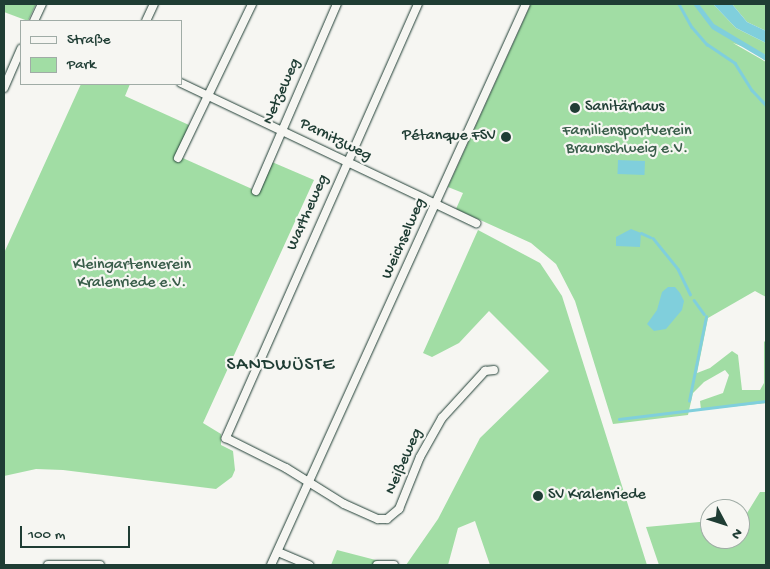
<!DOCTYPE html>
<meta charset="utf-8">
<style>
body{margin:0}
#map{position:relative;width:770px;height:569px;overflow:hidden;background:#f6f6f2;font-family:"Gochi Hand",sans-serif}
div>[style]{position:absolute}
.green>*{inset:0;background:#a1dda4}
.water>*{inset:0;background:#80cfdc;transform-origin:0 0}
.stream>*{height:2.5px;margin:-1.25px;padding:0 1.25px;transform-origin:1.25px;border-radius:1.25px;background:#80cfdc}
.roads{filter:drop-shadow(0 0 1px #1f3d34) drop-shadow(0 0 1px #1f3d34)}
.minor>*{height:8px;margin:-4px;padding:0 4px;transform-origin:4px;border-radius:4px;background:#f6f6f2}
.dots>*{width:14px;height:14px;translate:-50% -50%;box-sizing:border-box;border:2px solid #f6f6f2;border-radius:50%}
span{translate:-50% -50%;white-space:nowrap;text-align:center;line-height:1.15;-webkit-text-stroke:4.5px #f6f6f2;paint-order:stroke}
.street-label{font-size:16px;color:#1f3d34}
.poi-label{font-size:16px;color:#1f3d34}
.left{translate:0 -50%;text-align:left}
.right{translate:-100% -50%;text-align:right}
.park-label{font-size:16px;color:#395d4a}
.quarter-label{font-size:19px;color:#1f3d34;letter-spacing:1px}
.frame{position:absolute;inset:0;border:5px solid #1f3d34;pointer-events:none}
.legend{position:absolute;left:20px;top:20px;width:162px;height:65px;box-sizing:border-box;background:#f6f6f2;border:1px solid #a0aca6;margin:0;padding:6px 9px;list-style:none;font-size:15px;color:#1f3d34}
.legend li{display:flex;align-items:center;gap:10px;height:25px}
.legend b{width:25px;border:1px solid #a0aca6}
.north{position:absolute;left:700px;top:499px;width:50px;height:50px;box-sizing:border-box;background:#f6f6f2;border:1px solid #a0aca6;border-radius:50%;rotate:130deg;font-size:14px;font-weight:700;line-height:20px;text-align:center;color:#1f3d34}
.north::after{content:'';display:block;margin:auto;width:18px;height:22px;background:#1f3d34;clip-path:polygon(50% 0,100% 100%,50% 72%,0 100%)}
.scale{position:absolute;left:20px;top:526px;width:110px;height:22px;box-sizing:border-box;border:2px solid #1f3d34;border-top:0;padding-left:6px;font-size:15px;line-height:18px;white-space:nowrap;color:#1f3d34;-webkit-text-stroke:4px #f6f6f2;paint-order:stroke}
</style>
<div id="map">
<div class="green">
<div style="clip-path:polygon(4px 4px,36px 4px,28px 21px,4px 12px)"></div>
<div style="clip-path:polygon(531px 4px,713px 4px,736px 28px,766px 43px,766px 55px,733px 43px,766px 62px,766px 297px,755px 291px,708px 318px,697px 373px,710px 368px,732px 351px,738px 355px,742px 390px,760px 390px,764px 383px,764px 342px,766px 340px,766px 403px,701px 410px,700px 401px,723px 393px,729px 375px,725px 370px,704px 382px,693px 393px,688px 415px,613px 424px,575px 301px,556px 264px,531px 243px,456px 209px,463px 193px,448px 187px)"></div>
<div style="clip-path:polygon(732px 4px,766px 4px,766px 31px,747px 22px)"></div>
<div style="clip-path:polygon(81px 84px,130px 84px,125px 96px,189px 125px,176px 155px,259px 192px,272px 162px,314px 180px,203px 423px,221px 434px,221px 445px,233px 451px,235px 470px,232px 477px,216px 489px,63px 470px,36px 469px,4px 476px,4px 253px)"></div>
<div style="clip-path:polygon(478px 230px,540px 263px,562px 296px,647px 565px,490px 565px,475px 521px,458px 528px,448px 565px,406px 565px,438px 519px,480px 438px,549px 371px,489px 311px,459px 343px,432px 357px,423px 353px)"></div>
<div style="clip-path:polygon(760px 492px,766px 492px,766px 565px,659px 565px,646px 527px,710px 521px,710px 539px,740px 539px,740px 518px,744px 518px)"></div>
<div style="clip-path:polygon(337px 550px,395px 565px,331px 565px)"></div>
</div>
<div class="water">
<div style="clip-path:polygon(693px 4px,699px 4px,714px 24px,766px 55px,766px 61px,712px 29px)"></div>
<div style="clip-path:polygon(713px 4px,732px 4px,747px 22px,766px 31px,766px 43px,736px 28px)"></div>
<div style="left:618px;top:160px;width:27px;height:14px;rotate:2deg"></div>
<div style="clip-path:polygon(631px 229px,641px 233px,640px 247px,616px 246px,616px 237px)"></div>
<div style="clip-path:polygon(668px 287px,675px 287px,680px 293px,684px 301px,682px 310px,666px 329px,654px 331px,647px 324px,657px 310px,662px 292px)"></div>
</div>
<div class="stream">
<div style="left:679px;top:4px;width:26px;rotate:61deg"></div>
<div style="left:692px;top:27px;width:23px;rotate:49deg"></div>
<div style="left:707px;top:44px;width:34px;rotate:34deg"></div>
<div style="left:735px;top:63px;width:32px;rotate:58deg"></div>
<div style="left:752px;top:90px;width:21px;rotate:47deg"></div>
<div style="left:641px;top:233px;width:10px;rotate:24deg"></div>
<div style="left:653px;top:238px;width:40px;rotate:51deg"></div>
<div style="left:678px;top:269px;width:28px;rotate:64deg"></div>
<div style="left:694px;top:300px;width:17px;rotate:54deg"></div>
<div style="left:689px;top:401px;width:86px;rotate:-78.6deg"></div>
<div style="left:619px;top:419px;width:148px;rotate:-7deg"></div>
</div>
<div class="roads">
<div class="minor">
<div style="left:418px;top:4px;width:475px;rotate:113.9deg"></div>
<div style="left:226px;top:438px;width:67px;rotate:26.6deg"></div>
<div style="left:286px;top:468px;width:68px;rotate:31.8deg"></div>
<div style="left:344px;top:504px;width:37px;rotate:24deg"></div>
<div style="left:378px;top:519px;width:9px"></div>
<div style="left:387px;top:519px;width:16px;rotate:-40deg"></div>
<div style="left:399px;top:509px;width:56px;rotate:-68deg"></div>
<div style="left:420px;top:457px;width:45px;rotate:-60.6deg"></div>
<div style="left:442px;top:418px;width:64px;rotate:-47.5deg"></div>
<div style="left:485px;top:371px;width:9px;rotate:-6deg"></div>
<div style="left:34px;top:21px;width:19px;rotate:-65deg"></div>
<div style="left:146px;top:21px;width:19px;rotate:-65deg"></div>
<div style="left:181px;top:83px;width:327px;rotate:25.4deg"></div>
<div style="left:4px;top:88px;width:43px;rotate:-66.4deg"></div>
<div style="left:178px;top:158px;width:171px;rotate:-64.3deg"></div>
<div style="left:256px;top:191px;width:204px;rotate:-66.6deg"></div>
<div style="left:278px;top:552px;width:34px;rotate:23deg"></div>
<div style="left:48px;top:565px;width:52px"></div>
<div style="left:271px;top:565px;width:616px;rotate:-65.56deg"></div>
<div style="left:377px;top:565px;width:17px"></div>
</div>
</div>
<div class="dots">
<div style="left:575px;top:108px;background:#1f3d34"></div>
<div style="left:506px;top:137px;background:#1f3d34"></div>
<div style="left:538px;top:496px;background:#1f3d34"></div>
</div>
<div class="street-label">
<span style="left:283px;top:92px;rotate:-66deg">Netzeweg</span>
<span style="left:335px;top:141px;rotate:26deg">Parnitzweg</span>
<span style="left:309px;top:213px;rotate:-66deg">Wartheweg</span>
<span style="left:405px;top:239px;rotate:-66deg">Weichselweg</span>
<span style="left:405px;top:462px;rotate:-66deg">Neißeweg</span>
</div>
<div class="poi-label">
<span class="left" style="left:585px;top:108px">Sanitärhaus</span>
<span class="right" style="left:496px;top:137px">Pétanque FSV</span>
<span class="left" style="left:548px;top:496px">SV Kralenriede</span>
</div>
<div class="park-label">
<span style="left:627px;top:141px">Familiensportverein<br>Braunschweig e.V.</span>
<span style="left:132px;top:275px">Kleingartenverein<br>Kralenriede e.V.</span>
</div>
<div class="quarter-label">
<span style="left:281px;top:366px">SANDWÜSTE</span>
</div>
<div class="frame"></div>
<ul class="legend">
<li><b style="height:6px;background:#f6f6f2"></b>Straße</li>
<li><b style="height:14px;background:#a1dda4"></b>Park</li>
</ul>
<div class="north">N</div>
<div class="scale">100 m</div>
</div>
